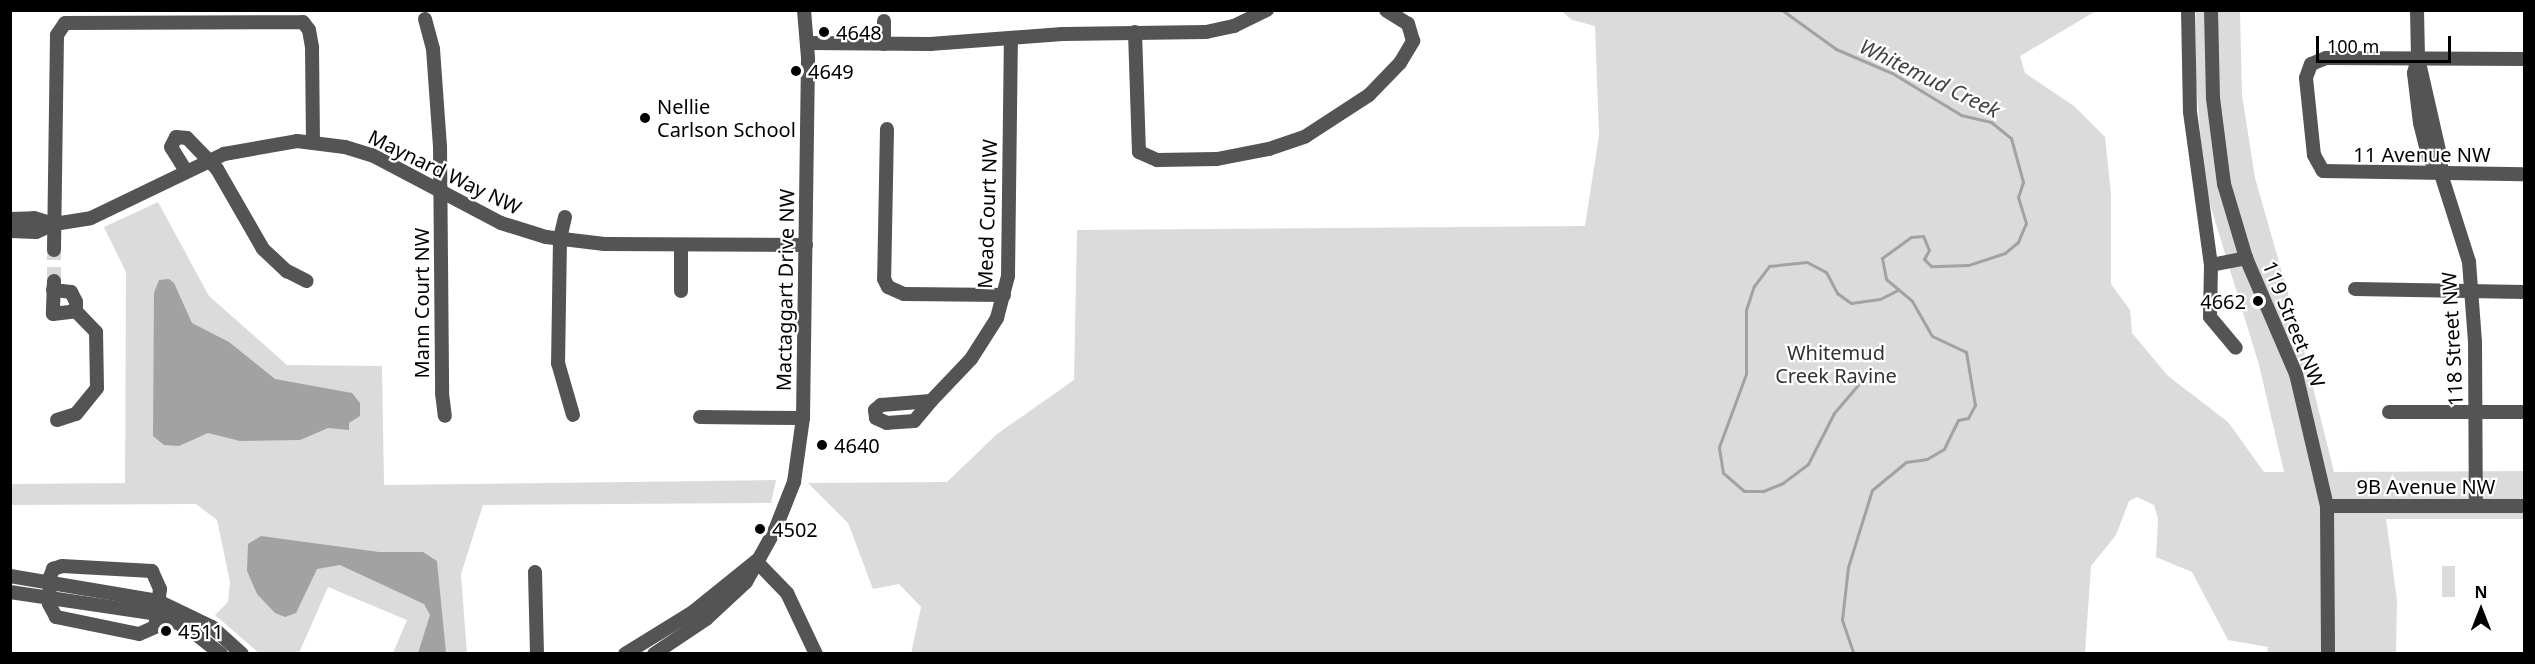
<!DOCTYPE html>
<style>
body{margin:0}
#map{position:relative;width:2535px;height:664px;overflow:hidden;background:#fff;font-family:"Noto Sans",sans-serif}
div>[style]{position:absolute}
.green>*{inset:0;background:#dbdbdb;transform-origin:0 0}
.water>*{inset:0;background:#a2a2a2}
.stream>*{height:3px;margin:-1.5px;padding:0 1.5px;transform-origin:1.5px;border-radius:1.5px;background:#a2a2a2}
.minor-tunnel>*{height:14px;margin-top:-7px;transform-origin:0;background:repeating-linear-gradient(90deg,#d9d9d9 0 14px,transparent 0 21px)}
.minor>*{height:14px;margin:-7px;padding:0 7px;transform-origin:7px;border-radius:7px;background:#545454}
.dots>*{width:16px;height:16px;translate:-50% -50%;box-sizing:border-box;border:3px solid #fff;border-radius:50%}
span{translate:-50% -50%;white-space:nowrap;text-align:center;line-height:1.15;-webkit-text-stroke:4.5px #fff;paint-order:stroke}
.poi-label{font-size:20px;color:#000}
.left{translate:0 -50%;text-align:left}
.right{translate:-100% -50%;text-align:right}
.street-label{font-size:20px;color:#000}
.park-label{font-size:20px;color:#323232}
.water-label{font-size:21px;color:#434343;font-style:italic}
.frame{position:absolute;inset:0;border:12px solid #000;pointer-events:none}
.north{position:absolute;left:2451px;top:580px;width:60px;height:60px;-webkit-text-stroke:4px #fff;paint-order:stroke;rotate:0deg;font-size:16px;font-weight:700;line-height:24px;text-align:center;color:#000}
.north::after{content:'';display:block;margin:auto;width:21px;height:27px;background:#000;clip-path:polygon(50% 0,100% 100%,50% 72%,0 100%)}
.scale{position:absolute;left:2316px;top:36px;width:135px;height:27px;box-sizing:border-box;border:3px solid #000;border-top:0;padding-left:8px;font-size:18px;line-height:21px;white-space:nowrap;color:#000;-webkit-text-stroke:4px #fff;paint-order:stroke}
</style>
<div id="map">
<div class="green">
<div style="clip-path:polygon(1560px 10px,2096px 11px,2020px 56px,2025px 73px,2074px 106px,2105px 137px,2111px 194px,2111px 284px,2130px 310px,2132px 333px,2168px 376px,2228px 422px,2264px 472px,2284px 472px,2259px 365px,2209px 201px,2202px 154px,2196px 83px,2196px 11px,2240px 10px,2242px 95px,2255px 178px,2301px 339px,2334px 472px,2524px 471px,2524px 519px,2386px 519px,2397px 600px,2396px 653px,2267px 653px,2268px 647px,2228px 640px,2192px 572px,2156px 557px,2158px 519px,2154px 505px,2137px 497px,2129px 501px,2116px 535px,2091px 566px,2085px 653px,911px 654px,921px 607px,899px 584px,873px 589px,848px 523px,808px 483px,947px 482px,997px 434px,1074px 380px,1077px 230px,1585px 226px,1599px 135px,1595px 26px,1572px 20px)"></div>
<div style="clip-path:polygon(158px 202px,209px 296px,287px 365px,382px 366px,384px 485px,776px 480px,771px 503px,483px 505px,461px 574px,467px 654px,393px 653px,407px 620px,328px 587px,299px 653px,259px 653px,215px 615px,228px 602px,230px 582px,217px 520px,196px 504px,11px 505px,10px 484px,125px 483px,126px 272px,104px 227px)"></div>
<div style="left:2442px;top:566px;width:13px;height:31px"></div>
</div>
<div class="water">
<div style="clip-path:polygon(169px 279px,174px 283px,192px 323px,229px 342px,275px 379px,352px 393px,360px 403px,360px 416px,349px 423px,349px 430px,328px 428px,300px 440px,240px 441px,208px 433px,179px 446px,164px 445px,153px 436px,154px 293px,159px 280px)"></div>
<div style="clip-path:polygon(261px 536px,379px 552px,423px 552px,437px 561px,446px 653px,418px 653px,430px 615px,424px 604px,340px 565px,317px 569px,296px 613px,285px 617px,275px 613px,257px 594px,247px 571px,248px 544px)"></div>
</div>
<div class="stream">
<div style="left:1782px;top:10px;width:67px;rotate:35.8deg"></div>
<div style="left:1836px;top:49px;width:61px;rotate:23.2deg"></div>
<div style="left:1892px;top:73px;width:81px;rotate:31.3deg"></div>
<div style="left:1961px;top:115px;width:31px;rotate:13deg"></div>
<div style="left:1991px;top:122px;width:26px;rotate:39deg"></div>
<div style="left:2011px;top:138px;width:46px;rotate:74.7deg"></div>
<div style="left:2023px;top:182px;width:16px;rotate:108deg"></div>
<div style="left:2018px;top:197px;width:27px;rotate:73deg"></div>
<div style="left:2026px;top:223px;width:21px;rotate:113deg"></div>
<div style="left:2018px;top:242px;width:17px;rotate:140deg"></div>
<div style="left:2005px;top:253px;width:39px;rotate:162deg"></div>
<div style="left:1968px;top:265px;width:37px;rotate:178deg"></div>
<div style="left:1931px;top:266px;width:10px;rotate:-135deg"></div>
<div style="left:1924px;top:259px;width:10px;rotate:-61deg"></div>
<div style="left:1929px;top:250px;width:15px;rotate:-113deg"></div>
<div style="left:1923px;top:236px;width:12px;rotate:175deg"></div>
<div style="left:1911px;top:237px;width:36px;rotate:144deg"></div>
<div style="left:1882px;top:258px;width:21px;rotate:79deg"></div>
<div style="left:1886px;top:279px;width:34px;rotate:40deg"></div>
<div style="left:1912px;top:301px;width:40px;rotate:60.3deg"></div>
<div style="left:1932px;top:336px;width:38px;rotate:25deg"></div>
<div style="left:1966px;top:352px;width:54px;rotate:80.4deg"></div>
<div style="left:1975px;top:405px;width:15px;rotate:118deg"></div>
<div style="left:1968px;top:418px;width:10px;rotate:169deg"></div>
<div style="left:1958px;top:420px;width:32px;rotate:116deg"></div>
<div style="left:1944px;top:449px;width:20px;rotate:150deg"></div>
<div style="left:1927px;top:459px;width:21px;rotate:172deg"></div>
<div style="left:1906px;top:462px;width:44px;rotate:140.5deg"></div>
<div style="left:1872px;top:490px;width:81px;rotate:107.3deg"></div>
<div style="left:1848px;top:567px;width:53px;rotate:96.5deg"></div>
<div style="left:1842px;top:620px;width:36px;rotate:71deg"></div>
<div style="left:1863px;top:379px;width:45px;rotate:130.5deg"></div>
<div style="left:1834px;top:413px;width:57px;rotate:117deg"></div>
<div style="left:1808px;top:464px;width:31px;rotate:143deg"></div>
<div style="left:1783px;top:483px;width:22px;rotate:158deg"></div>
<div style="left:1763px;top:491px;width:19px;rotate:180deg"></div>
<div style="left:1744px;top:491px;width:28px;rotate:-139deg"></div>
<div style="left:1723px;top:473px;width:26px;rotate:-99deg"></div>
<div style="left:1719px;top:447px;width:78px;rotate:-69.7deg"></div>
<div style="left:1746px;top:374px;width:64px;rotate:-90deg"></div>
<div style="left:1746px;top:310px;width:25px;rotate:-72deg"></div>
<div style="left:1754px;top:286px;width:25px;rotate:-53deg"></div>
<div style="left:1769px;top:266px;width:38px;rotate:-6deg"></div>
<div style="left:1807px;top:262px;width:21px;rotate:28deg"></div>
<div style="left:1826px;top:272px;width:24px;rotate:62deg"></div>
<div style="left:1837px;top:293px;width:17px;rotate:36deg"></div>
<div style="left:1851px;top:303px;width:29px;rotate:-8deg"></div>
<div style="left:1880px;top:299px;width:20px;rotate:-27deg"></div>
</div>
<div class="minor-tunnel">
<div style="left:54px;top:281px;width:31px;rotate:-90deg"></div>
</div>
<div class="minor">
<div style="left:2188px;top:10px;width:102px;rotate:88.9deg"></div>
<div style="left:2190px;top:112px;width:154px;rotate:82.2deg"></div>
<div style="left:2211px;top:265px;width:52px;rotate:91.1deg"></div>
<div style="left:2210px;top:317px;width:40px;rotate:50deg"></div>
<div style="left:2211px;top:10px;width:88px;rotate:88.7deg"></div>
<div style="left:2213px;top:98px;width:87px;rotate:82.7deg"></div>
<div style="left:2224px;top:184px;width:77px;rotate:73.4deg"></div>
<div style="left:2246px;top:258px;width:126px;rotate:66.7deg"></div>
<div style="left:2296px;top:374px;width:136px;rotate:76.8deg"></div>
<div style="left:2327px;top:506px;width:148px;rotate:89.6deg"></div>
<div style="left:2417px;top:10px;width:48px;rotate:88.8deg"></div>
<div style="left:2418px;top:58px;width:16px;rotate:105deg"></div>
<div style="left:2414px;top:73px;width:50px;rotate:83.2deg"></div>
<div style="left:2420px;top:123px;width:36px;rotate:76deg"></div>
<div style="left:2429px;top:158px;width:20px;rotate:53deg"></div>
<div style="left:2441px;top:174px;width:92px;rotate:72.3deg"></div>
<div style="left:2469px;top:262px;width:80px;rotate:85.7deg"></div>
<div style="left:2475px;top:342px;width:164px;rotate:89.7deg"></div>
<div style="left:425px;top:19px;width:31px;rotate:75deg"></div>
<div style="left:433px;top:49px;width:97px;rotate:85.9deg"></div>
<div style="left:440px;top:146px;width:247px;rotate:89.5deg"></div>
<div style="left:442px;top:393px;width:23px;rotate:83deg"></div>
<div style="left:884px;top:21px;width:23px;rotate:90deg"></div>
<div style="left:1135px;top:32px;width:120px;rotate:88.1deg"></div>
<div style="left:1139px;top:152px;width:20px;rotate:24deg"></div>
<div style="left:1157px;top:160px;width:60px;rotate:-1deg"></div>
<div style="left:1217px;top:159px;width:53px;rotate:-10.9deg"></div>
<div style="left:1269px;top:149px;width:39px;rotate:-19deg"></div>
<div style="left:1306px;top:136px;width:75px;rotate:-33.1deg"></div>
<div style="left:1369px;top:95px;width:45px;rotate:-45.9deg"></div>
<div style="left:1400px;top:63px;width:26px;rotate:-59deg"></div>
<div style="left:1413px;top:41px;width:18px;rotate:-106deg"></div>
<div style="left:1408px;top:24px;width:26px;rotate:-148deg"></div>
<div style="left:808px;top:43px;width:122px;rotate:0.5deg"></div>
<div style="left:930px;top:44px;width:133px;rotate:-4.3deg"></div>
<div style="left:1063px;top:34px;width:143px;rotate:-0.8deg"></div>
<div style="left:1206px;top:32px;width:29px;rotate:-12deg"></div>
<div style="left:1234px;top:26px;width:37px;rotate:-26deg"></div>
<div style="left:2418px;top:58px;width:104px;rotate:77.2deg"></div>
<div style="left:2441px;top:159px;width:15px;rotate:90deg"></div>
<div style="left:2524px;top:59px;width:198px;rotate:-179.7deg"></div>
<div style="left:2326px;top:58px;width:16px;rotate:158deg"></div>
<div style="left:2311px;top:64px;width:15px;rotate:110deg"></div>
<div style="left:2306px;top:78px;width:77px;rotate:84.1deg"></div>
<div style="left:2314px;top:155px;width:18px;rotate:61deg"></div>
<div style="left:2323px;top:171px;width:201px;rotate:0.9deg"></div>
<div style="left:887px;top:129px;width:150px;rotate:91.1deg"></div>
<div style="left:884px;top:279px;width:9px;rotate:63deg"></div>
<div style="left:888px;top:287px;width:17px;rotate:24deg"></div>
<div style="left:904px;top:294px;width:100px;rotate:0.6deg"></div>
<div style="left:186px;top:171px;width:28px;rotate:-122deg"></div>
<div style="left:171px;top:147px;width:11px;rotate:-63deg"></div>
<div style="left:176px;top:137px;width:11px;rotate:5deg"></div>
<div style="left:187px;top:138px;width:43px;rotate:45.9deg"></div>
<div style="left:217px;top:169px;width:92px;rotate:60.1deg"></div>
<div style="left:263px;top:249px;width:33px;rotate:43deg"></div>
<div style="left:287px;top:271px;width:22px;rotate:27deg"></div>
<div style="left:565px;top:217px;width:23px;rotate:103deg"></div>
<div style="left:560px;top:239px;width:124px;rotate:90.9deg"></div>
<div style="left:558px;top:363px;width:54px;rotate:73.9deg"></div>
<div style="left:10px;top:219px;width:24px;rotate:-2deg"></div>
<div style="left:34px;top:218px;width:21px;rotate:17deg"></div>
<div style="left:10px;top:231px;width:26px;rotate:2deg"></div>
<div style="left:36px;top:232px;width:20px;rotate:-24deg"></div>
<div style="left:54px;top:224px;width:37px;rotate:-9deg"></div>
<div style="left:91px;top:218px;width:148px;rotate:-25.7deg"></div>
<div style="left:224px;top:154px;width:74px;rotate:-10.1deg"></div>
<div style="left:297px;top:141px;width:48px;rotate:7.1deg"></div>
<div style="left:345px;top:147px;width:28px;rotate:17deg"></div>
<div style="left:372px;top:155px;width:146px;rotate:27.8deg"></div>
<div style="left:501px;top:223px;width:47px;rotate:17.3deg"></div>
<div style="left:546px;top:237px;width:59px;rotate:6.8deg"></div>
<div style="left:605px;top:244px;width:201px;rotate:0.3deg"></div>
<div style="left:54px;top:250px;width:215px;rotate:-89.2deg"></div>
<div style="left:57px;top:35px;width:14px;rotate:-56deg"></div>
<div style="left:65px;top:23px;width:238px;rotate:-0.2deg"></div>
<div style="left:303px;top:22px;width:10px;rotate:53deg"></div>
<div style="left:309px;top:30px;width:17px;rotate:80deg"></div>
<div style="left:312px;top:47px;width:96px;rotate:89.4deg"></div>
<div style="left:2211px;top:265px;width:36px;rotate:-11deg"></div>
<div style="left:54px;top:281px;width:33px;rotate:92deg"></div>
<div style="left:53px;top:314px;width:23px;rotate:-7deg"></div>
<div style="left:2355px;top:289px;width:169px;rotate:1deg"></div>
<div style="left:53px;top:290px;width:18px;rotate:6deg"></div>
<div style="left:71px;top:292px;width:11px;rotate:63deg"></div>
<div style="left:76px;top:302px;width:9px;rotate:90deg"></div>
<div style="left:681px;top:291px;width:46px;rotate:-90deg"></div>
<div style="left:931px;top:401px;width:26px;rotate:130deg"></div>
<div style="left:914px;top:421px;width:27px;rotate:176deg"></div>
<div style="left:887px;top:423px;width:12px;rotate:-156deg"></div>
<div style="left:876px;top:418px;width:8px;rotate:-97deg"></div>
<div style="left:875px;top:410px;width:8px;rotate:-40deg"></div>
<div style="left:881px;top:405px;width:50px;rotate:-4.6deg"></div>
<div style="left:931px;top:401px;width:58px;rotate:-46.4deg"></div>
<div style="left:971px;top:359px;width:49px;rotate:-57.6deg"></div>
<div style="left:997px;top:318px;width:43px;rotate:-75.3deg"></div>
<div style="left:1008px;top:276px;width:237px;rotate:-89.3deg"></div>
<div style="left:2389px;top:412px;width:135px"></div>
<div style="left:700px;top:417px;width:103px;rotate:0.6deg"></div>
<div style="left:57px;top:420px;width:20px;rotate:-18deg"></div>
<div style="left:76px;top:414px;width:33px;rotate:-51deg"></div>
<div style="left:97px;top:388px;width:56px;rotate:-91deg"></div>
<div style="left:96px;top:332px;width:29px;rotate:-134deg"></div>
<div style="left:2327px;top:506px;width:197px"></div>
<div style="left:756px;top:561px;width:45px;rotate:45.9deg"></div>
<div style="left:787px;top:593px;width:68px;rotate:64.6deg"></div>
<div style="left:62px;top:566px;width:90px;rotate:3.2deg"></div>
<div style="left:152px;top:571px;width:20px;rotate:66deg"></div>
<div style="left:160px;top:589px;width:38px;rotate:97deg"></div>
<div style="left:155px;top:627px;width:17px;rotate:156deg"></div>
<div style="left:139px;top:634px;width:85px;rotate:-168.4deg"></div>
<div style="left:56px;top:617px;width:15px;rotate:-118deg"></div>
<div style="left:49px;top:604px;width:27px;rotate:-88deg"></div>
<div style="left:50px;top:577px;width:9px;rotate:-69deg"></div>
<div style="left:53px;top:569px;width:9px;rotate:-18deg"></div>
<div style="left:535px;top:572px;width:82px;rotate:88.6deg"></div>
<div style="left:10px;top:576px;width:150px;rotate:9.6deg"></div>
<div style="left:158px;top:601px;width:60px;rotate:25.7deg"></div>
<div style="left:212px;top:627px;width:40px;rotate:42deg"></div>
<div style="left:10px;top:592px;width:150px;rotate:8.5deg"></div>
<div style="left:158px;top:614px;width:33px;rotate:25deg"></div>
<div style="left:188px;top:628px;width:42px;rotate:38.2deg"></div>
<div style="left:625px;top:654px;width:80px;rotate:-31.7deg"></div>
<div style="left:693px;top:612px;width:80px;rotate:-38.9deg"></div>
<div style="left:654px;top:654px;width:63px;rotate:-33.9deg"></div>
<div style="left:706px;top:619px;width:54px;rotate:-42.8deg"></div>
<div style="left:746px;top:582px;width:60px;rotate:-60.9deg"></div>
<div style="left:775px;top:530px;width:52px;rotate:-68.4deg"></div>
<div style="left:794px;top:482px;width:65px;rotate:-82deg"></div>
<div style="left:803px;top:418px;width:360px;rotate:-89.2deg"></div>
<div style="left:808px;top:58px;width:48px;rotate:-94.8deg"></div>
</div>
<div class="dots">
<div style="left:824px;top:32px;background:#000"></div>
<div style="left:796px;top:71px;background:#000"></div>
<div style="left:645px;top:118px;background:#000"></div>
<div style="left:2258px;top:301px;background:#000"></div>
<div style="left:822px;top:445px;background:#000"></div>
<div style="left:760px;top:529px;background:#000"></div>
<div style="left:166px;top:631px;background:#000"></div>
</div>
<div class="poi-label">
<span class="left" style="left:836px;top:32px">4648</span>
<span class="left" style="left:808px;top:71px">4649</span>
<span class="left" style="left:657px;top:118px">Nellie<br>Carlson School</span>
<span class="right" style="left:2246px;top:301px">4662</span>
<span class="left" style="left:834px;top:445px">4640</span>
<span class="left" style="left:772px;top:529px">4502</span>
<span class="left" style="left:178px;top:631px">4511</span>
</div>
<div class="street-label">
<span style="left:2422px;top:154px">11 Avenue NW</span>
<span style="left:445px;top:172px;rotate:26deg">Maynard Way NW</span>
<span style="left:987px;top:214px;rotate:-88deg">Mead Court NW</span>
<span style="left:785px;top:290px;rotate:-89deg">Mactaggart Drive NW</span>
<span style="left:421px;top:303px;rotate:-90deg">Mann Court NW</span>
<span style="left:2294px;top:324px;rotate:68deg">119 Street NW</span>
<span style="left:2452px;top:339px;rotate:-93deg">118 Street NW</span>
<span style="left:2426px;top:486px">9B Avenue NW</span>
</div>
<div class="park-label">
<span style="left:1836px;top:364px">Whitemud<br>Creek Ravine</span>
</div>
<div class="water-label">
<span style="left:1930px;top:78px;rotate:26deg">Whitemud Creek</span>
</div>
<div class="frame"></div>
<div class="north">N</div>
<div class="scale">100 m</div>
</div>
